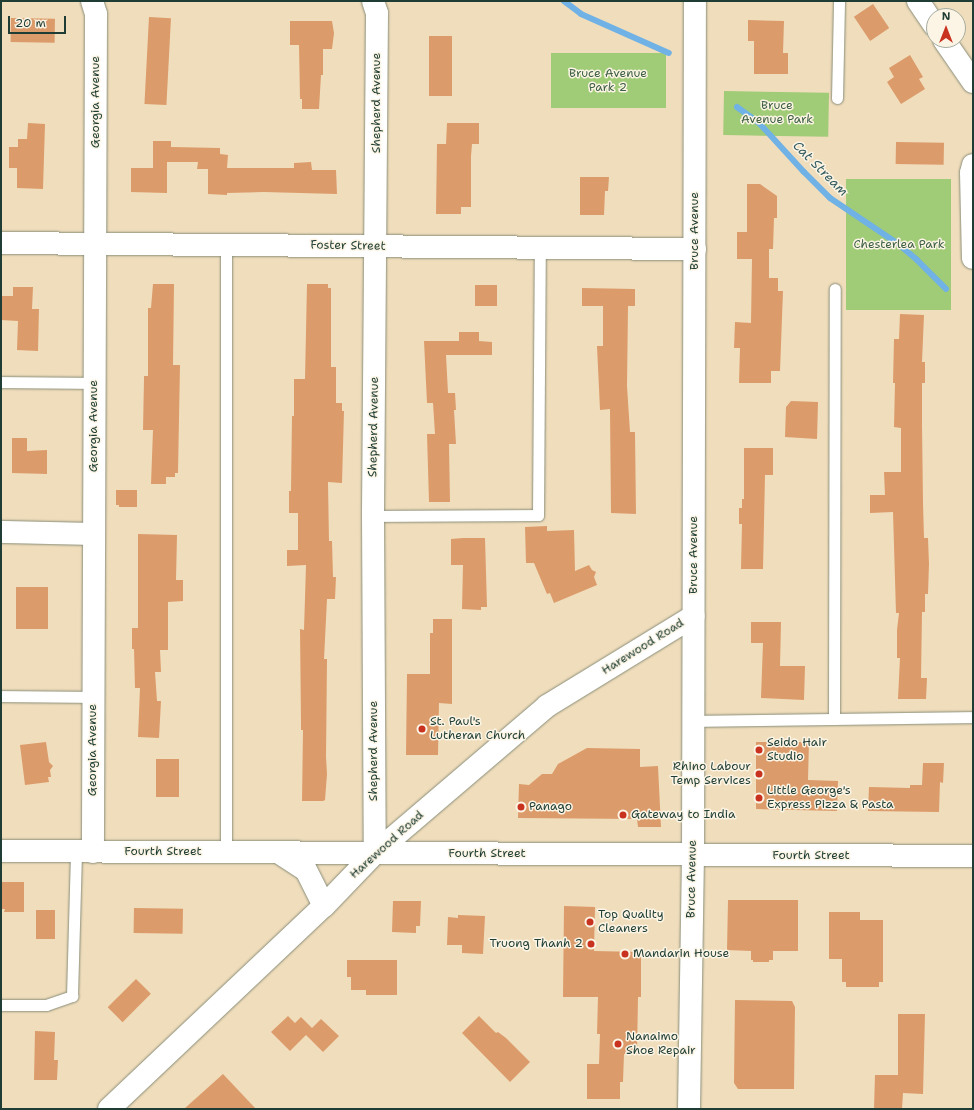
<!DOCTYPE html>
<style>
body{margin:0}
#map{position:relative;width:974px;height:1110px;overflow:hidden;background:#f0ddbc;font-family:"Shantell Sans",sans-serif}
div>[style]{position:absolute}
.green>*{inset:0;background:#a0cb77;transform-origin:0 0}
.stream>*{height:6px;margin:-3px;padding:0 3px;transform-origin:3px;border-radius:3px;background:#70b2e5}
.building>*{inset:0;background:#dc9b6a;transform-origin:0 0}
.roads{filter:drop-shadow(0 0 1px #888d78) drop-shadow(0 0 1px #888d78)}
.service>*{height:11px;margin:-5.5px;padding:0 5.5px;transform-origin:5.5px;border-radius:5.5px;background:#fff}
.minor>*{height:22px;margin:-11px;padding:0 11px;transform-origin:11px;border-radius:11px;background:#fff}
.tertiary>*{height:22px;margin:-11px;padding:0 11px;transform-origin:11px;border-radius:11px;background:#fff}
.dots>*{width:11px;height:11px;translate:-50% -50%;box-sizing:border-box;border:2px solid #fcf5e5;border-radius:50%}
span{translate:-50% -50%;white-space:nowrap;text-align:center;line-height:1.15;-webkit-text-stroke:3px #fcf5e5;paint-order:stroke}
.park-label{font-size:12px;color:#3f6045}
.street-label{font-size:12px;color:#1f3d34}
.poi-label{font-size:12px;color:#1f3d34}
.left{translate:0 -50%;text-align:left}
.right{translate:-100% -50%;text-align:right}
.water-label{font-size:13px;color:#335a60;font-style:italic}
.frame{position:absolute;inset:0;border:2px solid #1f3d34;pointer-events:none}
.north{position:absolute;left:926px;top:8px;width:40px;height:40px;box-sizing:border-box;background:#fcf5e5;border:1px solid #a4ab9e;border-radius:50%;rotate:0deg;font-size:11px;font-weight:700;line-height:16px;text-align:center;color:#1f3d34}
.north::after{content:'';display:block;margin:auto;width:14px;height:18px;background:#c8321e;clip-path:polygon(50% 0,100% 100%,50% 72%,0 100%)}
.scale{position:absolute;left:8px;top:16px;width:58px;height:18px;box-sizing:border-box;border:2px solid #1f3d34;border-top:0;padding-left:5px;font-size:12px;line-height:14px;white-space:nowrap;color:#1f3d34;-webkit-text-stroke:3px #fcf5e5;paint-order:stroke}
</style>
<div id="map">
<div class="green">
<div style="left:551px;top:53px;width:115px;height:55px"></div>
<div style="left:724px;top:91px;width:105px;height:44px;rotate:1deg"></div>
<div style="left:846px;top:179px;width:105px;height:131px"></div>
</div>
<div class="stream">
<div style="left:564px;top:1px;width:21px;rotate:37deg"></div>
<div style="left:581px;top:14px;width:96px;rotate:23.9deg"></div>
<div style="left:737px;top:107px;width:29px;rotate:36deg"></div>
<div style="left:760px;top:124px;width:65px;rotate:47.5deg"></div>
<div style="left:804px;top:172px;width:37px;rotate:45deg"></div>
<div style="left:830px;top:198px;width:81px;rotate:33.9deg"></div>
<div style="left:897px;top:243px;width:26px;rotate:40deg"></div>
<div style="left:917px;top:260px;width:41px;rotate:45deg"></div>
</div>
<div class="building">
<div style="left:873px;top:4px;width:29px;height:23px;rotate:56deg"></div>
<div style="left:149px;top:17px;width:22px;height:87px;rotate:3deg"></div>
<div style="left:11px;top:18px;width:44px;height:24px;rotate:1deg"></div>
<div style="clip-path:polygon(748px 20px,784px 21px,783px 53px,788px 53px,788px 74px,754px 74px,754px 41px,748px 41px)"></div>
<div style="clip-path:polygon(290px 21px,332px 21px,334px 33px,332px 49px,323px 49px,323px 75px,321px 75px,319px 109px,302px 109px,302px 99px,300px 99px,299px 45px,290px 45px)"></div>
<div style="left:429px;top:36px;width:23px;height:60px"></div>
<div style="clip-path:polygon(910px 55px,923px 77px,919px 79px,925px 89px,901px 104px,887px 82px,894px 77px,889px 68px)"></div>
<div style="clip-path:polygon(28px 123px,45px 124px,43px 189px,17px 188px,17px 168px,9px 168px,9px 147px,18px 147px,18px 139px,27px 139px)"></div>
<div style="clip-path:polygon(447px 123px,479px 123px,479px 144px,472px 144px,471px 156px,471px 207px,461px 207px,461px 214px,436px 214px,437px 144px,446px 144px)"></div>
<div style="clip-path:polygon(153px 141px,171px 141px,171px 147px,220px 148px,220px 154px,228px 155px,227px 168px,294px 168px,294px 163px,311px 162px,312px 170px,336px 170px,337px 194px,264px 192px,227px 193px,227px 195px,208px 194px,208px 169px,197px 169px,198px 162px,167px 162px,167px 193px,131px 192px,131px 168px,153px 168px)"></div>
<div style="left:896px;top:142px;width:48px;height:22px;rotate:1deg"></div>
<div style="clip-path:polygon(580px 177px,609px 177px,608px 191px,605px 191px,604px 215px,580px 215px)"></div>
<div style="clip-path:polygon(747px 184px,760px 184px,777px 196px,777px 218px,774px 218px,773px 249px,769px 249px,769px 278px,778px 278px,778px 291px,783px 291px,780px 371px,771px 371px,771px 383px,739px 383px,740px 348px,734px 348px,735px 322px,751px 323px,752px 259px,737px 259px,737px 232px,747px 232px)"></div>
<div style="clip-path:polygon(153px 284px,174px 284px,173px 365px,180px 365px,178px 473px,175px 473px,175px 477px,166px 477px,166px 484px,151px 484px,153px 430px,143px 430px,144px 379px,144px 376px,148px 376px,148px 308px,151px 308px)"></div>
<div style="clip-path:polygon(307px 284px,328px 284px,328px 288px,331px 288px,331px 367px,336px 367px,336px 403px,342px 403px,342px 411px,344px 411px,342px 483px,328px 482px,329px 541px,332px 541px,333px 577px,336px 577px,335px 599px,327px 599px,324px 659px,327px 659px,326px 757px,327px 774px,325px 800px,323px 801px,302px 801px,303px 730px,301px 730px,301px 722px,300px 629px,304px 630px,306px 565px,287px 566px,287px 550px,298px 550px,298px 513px,289px 513px,289px 491px,291px 491px,292px 416px,294px 416px,294px 379px,305px 379px)"></div>
<div style="left:475px;top:285px;width:22px;height:21px"></div>
<div style="clip-path:polygon(13px 287px,33px 287px,32px 309px,39px 309px,38px 351px,17px 350px,18px 321px,1px 320px,1px 296px,13px 296px)"></div>
<div style="clip-path:polygon(582px 288px,635px 289px,635px 306px,628px 306px,627px 386px,630px 432px,635px 432px,636px 514px,611px 513px,610px 409px,600px 410px,597px 346px,603px 346px,603px 306px,582px 306px)"></div>
<div style="clip-path:polygon(900px 314px,924px 315px,922px 362px,925px 362px,925px 383px,922px 383px,922px 424px,923px 503px,924px 538px,928px 538px,929px 564px,928px 594px,925px 594px,925px 612px,922px 612px,921px 678px,927px 678px,926px 699px,898px 699px,900px 658px,897px 658px,897px 630px,899px 613px,896px 613px,893px 512px,870px 513px,870px 495px,885px 495px,884px 472px,901px 472px,901px 428px,894px 427px,895px 383px,893px 383px,894px 339px,899px 339px)"></div>
<div style="clip-path:polygon(459px 332px,479px 332px,479px 341px,492px 342px,492px 355px,446px 355px,448px 393px,455px 393px,456px 410px,454px 410px,456px 444px,449px 444px,450px 502px,429px 502px,427px 434px,435px 434px,433px 403px,427px 403px,424px 341px,459px 341px)"></div>
<div style="clip-path:polygon(791px 401px,818px 402px,817px 439px,785px 437px,786px 407px)"></div>
<div style="clip-path:polygon(12px 438px,27px 438px,27px 451px,47px 450px,47px 474px,12px 473px)"></div>
<div style="clip-path:polygon(744px 448px,773px 448px,773px 475px,765px 475px,763px 569px,741px 569px,742px 524px,739px 524px,739px 508px,742px 508px,742px 499px,744px 499px)"></div>
<div style="clip-path:polygon(116px 490px,137px 490px,137px 507px,119px 507px,119px 505px,116px 505px)"></div>
<div style="clip-path:polygon(547px 526px,547px 531px,574px 530px,575px 571px,589px 565px,592px 570px,596px 572px,594px 577px,597px 585px,554px 603px,550px 593px,547px 594px,534px 563px,526px 563px,525px 527px)"></div>
<div style="clip-path:polygon(138px 534px,177px 535px,176px 580px,183px 580px,183px 601px,168px 602px,168px 650px,160px 650px,161px 672px,155px 672px,157px 701px,161px 701px,159px 738px,138px 737px,140px 688px,135px 688px,134px 649px,132px 649px,132px 628px,138px 628px)"></div>
<div style="clip-path:polygon(463px 538px,485px 538px,487px 607px,481px 607px,481px 610px,462px 609px,463px 565px,451px 565px,451px 539px)"></div>
<div style="left:16px;top:587px;width:32px;height:42px"></div>
<div style="clip-path:polygon(433px 619px,452px 619px,452px 704px,439px 703px,438px 755px,406px 755px,407px 674px,430px 674px,430px 633px,433px 633px)"></div>
<div style="clip-path:polygon(751px 622px,781px 622px,780px 666px,805px 666px,804px 700px,761px 698px,763px 643px,751px 643px)"></div>
<div style="clip-path:polygon(46px 742px,49px 762px,53px 766px,50px 770px,51px 777px,48px 777px,49px 782px,25px 785px,20px 745px)"></div>
<div style="clip-path:polygon(756px 742px,809px 742px,808px 780px,838px 781px,837px 811px,756px 809px)"></div>
<div style="clip-path:polygon(587px 748px,640px 749px,640px 767px,658px 766px,661px 827px,638px 827px,637px 819px,518px 818px,519px 784px,529px 785px,542px 774px,552px 774px,558px 764px)"></div>
<div style="left:156px;top:759px;width:23px;height:38px"></div>
<div style="clip-path:polygon(923px 763px,944px 763px,943px 783px,940px 782px,939px 812px,868px 811px,869px 787px,910px 788px,910px 785px,922px 785px)"></div>
<div style="clip-path:polygon(1px 882px,24px 882px,24px 912px,4px 912px,5px 909px,1px 909px)"></div>
<div style="clip-path:polygon(728px 900px,798px 900px,798px 951px,773px 951px,773px 960px,769px 960px,769px 962px,753px 962px,753px 960px,751px 960px,751px 951px,727px 950px)"></div>
<div style="clip-path:polygon(393px 901px,421px 901px,420px 926px,416px 926px,416px 933px,392px 932px)"></div>
<div style="clip-path:polygon(564px 906px,595px 907px,594px 951px,641px 952px,641px 997px,638px 997px,637px 1054px,624px 1054px,623px 1082px,620px 1082px,620px 1099px,587px 1099px,587px 1064px,599px 1064px,600px 1034px,597px 1034px,598px 997px,563px 997px)"></div>
<div style="left:134px;top:908px;width:49px;height:25px;rotate:1deg"></div>
<div style="left:36px;top:910px;width:19px;height:29px"></div>
<div style="clip-path:polygon(829px 912px,860px 912px,860px 920px,883px 920px,883px 982px,879px 982px,879px 987px,846px 987px,846px 982px,842px 982px,842px 959px,829px 959px)"></div>
<div style="clip-path:polygon(458px 915px,485px 916px,483px 954px,462px 953px,462px 945px,447px 945px,448px 917px,458px 918px)"></div>
<div style="clip-path:polygon(347px 960px,397px 960px,397px 995px,366px 995px,366px 990px,351px 990px,351px 977px,347px 977px)"></div>
<div style="left:136px;top:979px;width:21px;height:40px;rotate:45deg"></div>
<div style="clip-path:polygon(735px 1000px,792px 1001px,795px 1007px,794px 1089px,738px 1089px,734px 1083px)"></div>
<div style="clip-path:polygon(898px 1014px,925px 1014px,923px 1094px,903px 1093px,902px 1109px,874px 1109px,875px 1075px,898px 1075px)"></div>
<div style="clip-path:polygon(288px 1016px,295px 1023px,301px 1017px,312px 1028px,321px 1019px,339px 1036px,323px 1052px,306px 1035px,290px 1051px,271px 1032px)"></div>
<div style="clip-path:polygon(479px 1016px,496px 1033px,498px 1032px,506px 1038px,530px 1062px,510px 1082px,462px 1033px)"></div>
<div style="clip-path:polygon(35px 1031px,55px 1032px,54px 1060px,58px 1060px,57px 1080px,34px 1080px)"></div>
<div style="clip-path:polygon(223px 1074px,256px 1109px,184px 1109px)"></div>
</div>
<div class="roads">
<div class="service">
<div style="left:837px;top:98px;width:97px;rotate:-88.8deg"></div>
<div style="left:1px;top:382px;width:94px;rotate:0.6deg"></div>
<div style="left:373px;top:516px;width:165px;rotate:-0.3deg"></div>
<div style="left:538px;top:515px;width:267px;rotate:-89.6deg"></div>
<div style="left:1px;top:696px;width:93px;rotate:0.6deg"></div>
<div style="left:834px;top:719px;width:430px;rotate:-89.9deg"></div>
<div style="left:693px;top:721px;width:280px;rotate:-0.8deg"></div>
<div style="left:226px;top:852px;width:607px;rotate:-90deg"></div>
<div style="left:1px;top:1005px;width:45px"></div>
<div style="left:46px;top:1005px;width:28px;rotate:-19deg"></div>
<div style="left:72px;top:996px;width:145px;rotate:-88.4deg"></div>
</div>
<div class="minor">
<div style="left:92px;top:1px;width:14px;rotate:73deg"></div>
<div style="left:96px;top:14px;width:838px;rotate:90.21deg"></div>
<div style="left:373px;top:1px;width:13px;rotate:72deg"></div>
<div style="left:377px;top:13px;width:503px;rotate:90.46deg"></div>
<div style="left:373px;top:516px;width:337px;rotate:89.7deg"></div>
<div style="left:973px;top:165px;width:8px;rotate:104deg"></div>
<div style="left:971px;top:173px;width:85px;rotate:88.7deg"></div>
<div style="left:1px;top:243px;width:694px;rotate:0.5deg"></div>
<div style="left:1px;top:532px;width:93px;rotate:1.2deg"></div>
<div style="left:375px;top:853px;width:226px;rotate:-40.5deg"></div>
<div style="left:547px;top:706px;width:172px;rotate:-31.5deg"></div>
</div>
<div class="tertiary">
<div style="left:918px;top:1px;width:29px;rotate:56deg"></div>
<div style="left:944px;top:40px;width:51px;rotate:55.4deg"></div>
<div style="left:1px;top:851px;width:972px;rotate:0.29deg"></div>
<div style="left:278px;top:852px;width:33px;rotate:33deg"></div>
<div style="left:306px;top:870px;width:40px;rotate:63.4deg"></div>
<div style="left:109px;top:1109px;width:296px;rotate:-43.4deg"></div>
<div style="left:324px;top:906px;width:74px;rotate:-46.1deg"></div>
<div style="left:689px;top:1109px;width:254px;rotate:-89.1deg"></div>
<div style="left:693px;top:855px;width:854px;rotate:-89.87deg"></div>
</div>
</div>
<div class="dots">
<div style="left:422px;top:729px;background:#c8321e"></div>
<div style="left:759px;top:750px;background:#c8321e"></div>
<div style="left:759px;top:774px;background:#c8321e"></div>
<div style="left:759px;top:798px;background:#c8321e"></div>
<div style="left:521px;top:807px;background:#c8321e"></div>
<div style="left:623px;top:815px;background:#c8321e"></div>
<div style="left:590px;top:922px;background:#c8321e"></div>
<div style="left:591px;top:944px;background:#c8321e"></div>
<div style="left:625px;top:954px;background:#c8321e"></div>
<div style="left:618px;top:1044px;background:#c8321e"></div>
</div>
<div class="park-label">
<span style="left:608px;top:81px">Bruce Avenue<br>Park 2</span>
<span style="left:777px;top:113px">Bruce<br>Avenue Park</span>
<span style="left:899px;top:245px">Chesterlea Park</span>
</div>
<div class="street-label">
<span style="left:96px;top:102px;rotate:-90deg">Georgia Avenue</span>
<span style="left:377px;top:103px;rotate:-90deg">Shepherd Avenue</span>
<span style="left:695px;top:231px;rotate:-90deg">Bruce Avenue</span>
<span style="left:348px;top:246px;rotate:1deg">Foster Street</span>
<span style="left:94px;top:426px;rotate:-90deg">Georgia Avenue</span>
<span style="left:374px;top:427px;rotate:-89deg">Shepherd Avenue</span>
<span style="left:694px;top:555px;rotate:-90deg">Bruce Avenue</span>
<span style="left:643px;top:647px;rotate:-32deg">Harewood Road</span>
<span style="left:93px;top:750px;rotate:-90deg">Georgia Avenue</span>
<span style="left:374px;top:751px;rotate:-90deg">Shepherd Avenue</span>
<span style="left:387px;top:845px;rotate:-42deg">Harewood Road</span>
<span style="left:163px;top:852px">Fourth Street</span>
<span style="left:487px;top:854px">Fourth Street</span>
<span style="left:811px;top:856px">Fourth Street</span>
<span style="left:692px;top:879px;rotate:-89deg">Bruce Avenue</span>
</div>
<div class="poi-label">
<span class="left" style="left:430px;top:729px">St. Paul's<br>Lutheran Church</span>
<span class="left" style="left:767px;top:750px">Seido Hair<br>Studio</span>
<span class="right" style="left:751px;top:774px">Rhino Labour<br>Temp Services</span>
<span class="left" style="left:767px;top:798px">Little George's<br>Express Pizza &amp; Pasta</span>
<span class="left" style="left:529px;top:807px">Panago</span>
<span class="left" style="left:631px;top:815px">Gateway to India</span>
<span class="left" style="left:598px;top:922px">Top Quality<br>Cleaners</span>
<span class="right" style="left:583px;top:944px">Truong Thanh 2</span>
<span class="left" style="left:633px;top:954px">Mandarin House</span>
<span class="left" style="left:626px;top:1044px">Nanaimo<br>Shoe Repair</span>
</div>
<div class="water-label">
<span style="left:820px;top:169px;rotate:45deg">Cat Stream</span>
</div>
<div class="frame"></div>
<div class="north">N</div>
<div class="scale">20 m</div>
</div>
